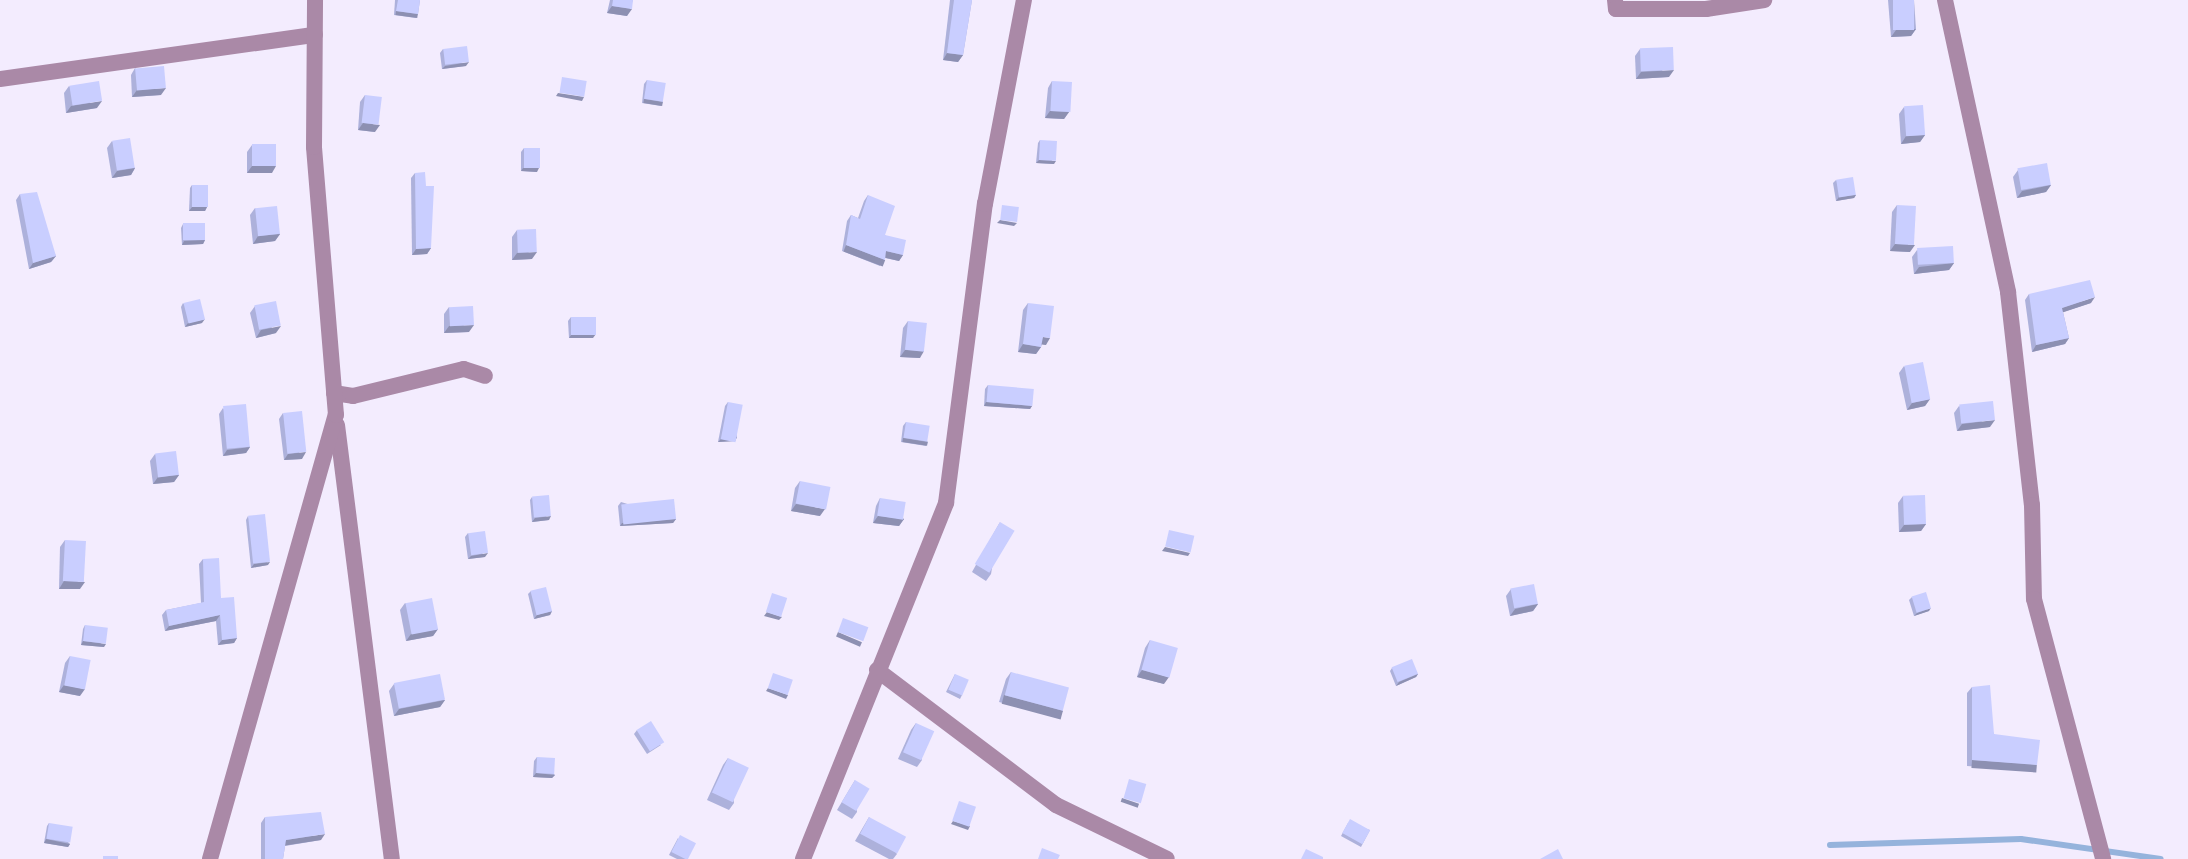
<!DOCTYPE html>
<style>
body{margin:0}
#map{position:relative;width:2188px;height:859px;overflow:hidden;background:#f3ecfe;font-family:"Archivo Narrow",sans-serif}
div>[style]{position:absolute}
.stream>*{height:6px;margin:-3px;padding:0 3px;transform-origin:3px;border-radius:3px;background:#95b3dc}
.minor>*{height:16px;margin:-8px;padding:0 8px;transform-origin:8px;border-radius:8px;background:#aa89a7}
.wall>*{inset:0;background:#adb1db}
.shaded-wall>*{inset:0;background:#8d90b2;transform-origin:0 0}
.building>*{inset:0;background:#c9ceff;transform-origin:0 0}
span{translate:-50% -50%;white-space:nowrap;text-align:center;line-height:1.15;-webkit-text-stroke:6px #f3ecfe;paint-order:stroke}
</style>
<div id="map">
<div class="stream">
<div style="left:1830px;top:845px;width:191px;rotate:-1.8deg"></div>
<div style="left:2021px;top:839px;width:141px;rotate:8.1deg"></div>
</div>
<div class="minor">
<div style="left:1615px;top:0;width:9px;rotate:84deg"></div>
<div style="left:1616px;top:9px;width:90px"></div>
<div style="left:1706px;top:9px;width:59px;rotate:-8.8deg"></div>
<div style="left:1945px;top:0;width:299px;rotate:77.8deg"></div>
<div style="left:2008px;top:292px;width:214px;rotate:83.6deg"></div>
<div style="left:2032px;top:505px;width:94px;rotate:88.8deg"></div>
<div style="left:2034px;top:599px;width:269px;rotate:75.1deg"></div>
<div style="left:0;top:79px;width:318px;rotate:-8deg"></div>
<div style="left:334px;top:393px;width:19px;rotate:9deg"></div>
<div style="left:353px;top:396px;width:114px;rotate:-13.7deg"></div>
<div style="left:464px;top:369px;width:22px;rotate:18deg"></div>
<div style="left:337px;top:425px;width:437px;rotate:82.8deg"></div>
<div style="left:877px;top:670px;width:224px;rotate:37deg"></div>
<div style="left:1056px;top:805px;width:123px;rotate:25.9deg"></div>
<div style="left:210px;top:859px;width:462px;rotate:-74.2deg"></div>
<div style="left:336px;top:415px;width:269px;rotate:-94.7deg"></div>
<div style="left:314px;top:147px;width:147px;rotate:-89.6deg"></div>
<div style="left:803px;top:859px;width:384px;rotate:-68.1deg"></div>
<div style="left:946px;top:503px;width:302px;rotate:-82.6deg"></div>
<div style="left:985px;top:204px;width:208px;rotate:-79.2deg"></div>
</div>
<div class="wall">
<div style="clip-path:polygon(395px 0,420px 0,418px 14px,416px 18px,394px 15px)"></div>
<div style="clip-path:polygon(610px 0,633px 0,627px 16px,607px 13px)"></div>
<div style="clip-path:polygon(950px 0,972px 0,963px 55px,958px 62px,943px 60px)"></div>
<div style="clip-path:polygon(1888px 0,1914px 0,1916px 29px,1911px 36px,1891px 37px)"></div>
<div style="clip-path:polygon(443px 49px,466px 66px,442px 69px,440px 53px)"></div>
<div style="clip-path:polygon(1640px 49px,1669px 77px,1636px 79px,1635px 56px)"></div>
<div style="clip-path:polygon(135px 68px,161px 95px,132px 97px,131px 75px)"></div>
<div style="clip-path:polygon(647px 80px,663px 102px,661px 106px,642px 103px,644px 84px)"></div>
<div style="clip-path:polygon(1052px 81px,1069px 112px,1064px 119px,1045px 118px,1048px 88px)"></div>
<div style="clip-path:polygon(69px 86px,97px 108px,66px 113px,64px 93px)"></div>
<div style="clip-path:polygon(365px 95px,375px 132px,358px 130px,360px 102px)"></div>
<div style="clip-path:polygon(1904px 107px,1925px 135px,1920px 142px,1901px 144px,1899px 114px)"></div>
<div style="clip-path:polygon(1040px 140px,1054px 164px,1036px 163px,1038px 143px)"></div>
<div style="clip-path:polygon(112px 141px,135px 168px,131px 175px,112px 178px,107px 148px)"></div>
<div style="clip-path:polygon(252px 145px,272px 173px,247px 173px,247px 152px)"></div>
<div style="clip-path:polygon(524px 148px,537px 172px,521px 171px,521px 152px)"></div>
<div style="clip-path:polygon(2018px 170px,2051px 185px,2046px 192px,2017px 198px,2013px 177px)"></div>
<div style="clip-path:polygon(415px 173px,431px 248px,427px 254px,412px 255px,411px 178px)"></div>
<div style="clip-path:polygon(1836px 180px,1856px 195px,1854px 198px,1836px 201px,1833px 183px)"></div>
<div style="clip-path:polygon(192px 185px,207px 207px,205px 211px,189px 211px,190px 188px)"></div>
<div style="clip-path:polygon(20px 194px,56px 256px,51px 262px,29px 269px,16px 200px)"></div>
<div style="clip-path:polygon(868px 195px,885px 235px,903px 255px,899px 261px,885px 258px,880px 266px,842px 251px,847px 221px,851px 215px,858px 218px,864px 201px)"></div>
<div style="clip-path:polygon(1897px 205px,1910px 252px,1890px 251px,1892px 212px)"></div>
<div style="clip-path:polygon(255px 208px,280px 234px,275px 241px,253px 244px,250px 215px)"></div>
<div style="clip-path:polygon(183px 224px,205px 240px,203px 244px,182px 245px,181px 228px)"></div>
<div style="clip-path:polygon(517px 230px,532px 259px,512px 260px,512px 237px)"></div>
<div style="clip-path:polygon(1917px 250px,1954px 263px,1949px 270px,1914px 274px,1912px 257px)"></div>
<div style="clip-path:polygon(2029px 294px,2091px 303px,2063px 312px,2069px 338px,2065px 344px,2032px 352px,2025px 300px)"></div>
<div style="clip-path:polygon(183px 303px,202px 323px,185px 327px,181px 307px)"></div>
<div style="clip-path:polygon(1028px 303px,1046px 345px,1042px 344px,1041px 347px,1036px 354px,1018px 352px,1023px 310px)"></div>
<div style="clip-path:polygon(255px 306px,276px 333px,256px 338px,250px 313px)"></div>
<div style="clip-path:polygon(449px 307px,469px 332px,444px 333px,444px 314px)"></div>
<div style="clip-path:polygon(571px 317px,593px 338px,569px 338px,568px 321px)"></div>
<div style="clip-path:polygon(908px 321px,920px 358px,900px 357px,903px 328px)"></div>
<div style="clip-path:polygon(1904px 366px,1930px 399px,1925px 406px,1907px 410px,1899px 373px)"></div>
<div style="clip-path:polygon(988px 385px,1032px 406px,1030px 409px,984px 406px,985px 389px)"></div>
<div style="clip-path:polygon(728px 402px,737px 437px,735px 441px,718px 442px,725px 406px)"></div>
<div style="clip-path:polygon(1959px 406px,1990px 427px,1957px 431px,1954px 413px)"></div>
<div style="clip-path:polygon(223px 408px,250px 447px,246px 453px,223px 456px,219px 414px)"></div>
<div style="clip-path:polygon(283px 413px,302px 459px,284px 460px,279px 419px)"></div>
<div style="clip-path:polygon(906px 422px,928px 442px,926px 446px,901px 442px,903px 426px)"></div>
<div style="clip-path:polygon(155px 454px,179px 475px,174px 482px,153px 484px,150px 461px)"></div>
<div style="clip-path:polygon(800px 481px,820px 516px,791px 511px,795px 488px)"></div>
<div style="clip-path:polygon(1903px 496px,1926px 524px,1921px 531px,1899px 532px,1898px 503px)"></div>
<div style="clip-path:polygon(532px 497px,549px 520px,532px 522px,530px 500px)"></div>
<div style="clip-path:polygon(880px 498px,904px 519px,899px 526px,873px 523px,876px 506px)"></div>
<div style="clip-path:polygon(621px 502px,676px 519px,673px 523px,620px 526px,618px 506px)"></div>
<div style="clip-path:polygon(248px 516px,268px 565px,251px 568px,246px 520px)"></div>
<div style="clip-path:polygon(1000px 522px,991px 574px,986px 581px,972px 572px)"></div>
<div style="clip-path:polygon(468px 533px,485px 557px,468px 559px,465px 537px)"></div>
<div style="clip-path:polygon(65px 540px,80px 589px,59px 589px,60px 547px)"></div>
<div style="clip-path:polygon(203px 559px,221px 598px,237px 638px,234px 643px,218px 645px,216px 621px,165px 631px,162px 615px,166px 610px,201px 603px,199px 564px)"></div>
<div style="clip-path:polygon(1511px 589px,1538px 604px,1533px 611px,1510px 616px,1506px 596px)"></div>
<div style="clip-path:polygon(531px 591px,552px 611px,550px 615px,534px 619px,528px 594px)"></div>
<div style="clip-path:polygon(1912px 597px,1929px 611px,1914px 616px,1909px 600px)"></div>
<div style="clip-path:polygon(405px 603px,438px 629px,433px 636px,406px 641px,400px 610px)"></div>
<div style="clip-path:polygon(85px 625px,104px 647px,81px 645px,83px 629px)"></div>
<div style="clip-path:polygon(1150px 640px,1164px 684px,1137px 677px,1145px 648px)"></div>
<div style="clip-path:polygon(70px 656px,80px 696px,59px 692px,65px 663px)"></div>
<div style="clip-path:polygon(1392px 668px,1418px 674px,1416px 677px,1396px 686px,1390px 671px)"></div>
<div style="clip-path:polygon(1011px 672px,1063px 711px,1058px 718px,999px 702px,1006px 679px)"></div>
<div style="clip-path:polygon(955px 674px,962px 695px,960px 699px,946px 692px)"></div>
<div style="clip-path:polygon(394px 684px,445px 700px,440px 707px,394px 716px,389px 691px)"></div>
<div style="clip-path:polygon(1972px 687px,1994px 734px,2033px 771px,1967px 766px,1967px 693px)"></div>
<div style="clip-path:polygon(916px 723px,922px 760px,917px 767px,898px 759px,911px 730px)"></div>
<div style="clip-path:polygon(637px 730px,661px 745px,647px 754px,634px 734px)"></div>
<div style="clip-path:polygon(537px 757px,555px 775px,552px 778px,533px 777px,534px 761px)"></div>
<div style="clip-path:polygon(728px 758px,734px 803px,729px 810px,707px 800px,723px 765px)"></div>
<div style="clip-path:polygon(855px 780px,857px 812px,852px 819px,837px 810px)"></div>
<div style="clip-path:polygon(265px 817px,321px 840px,285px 846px,283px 859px,261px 859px,261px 823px)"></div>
<div style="clip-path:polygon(869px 817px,897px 854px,893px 859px,889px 859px,855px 841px)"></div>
<div style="clip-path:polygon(49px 823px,70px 844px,68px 847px,44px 843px,47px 826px)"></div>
<div style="clip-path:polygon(1348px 823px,1370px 830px,1361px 847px,1341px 836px)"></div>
<div style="clip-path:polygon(678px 838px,688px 859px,677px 859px,669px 855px)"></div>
</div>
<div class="shaded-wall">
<div style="clip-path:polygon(612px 6px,632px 9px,627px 16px,607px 13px)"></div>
<div style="left:396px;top:11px;width:22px;height:4px;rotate:8deg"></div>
<div style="clip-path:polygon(1916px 29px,1911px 36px,1891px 37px,1896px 30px)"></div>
<div style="clip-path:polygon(947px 53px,963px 55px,958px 62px,943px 60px)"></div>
<div style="clip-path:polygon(469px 62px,466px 66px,442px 69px,445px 66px)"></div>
<div style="clip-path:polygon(1674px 70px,1669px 77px,1636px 79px,1641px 72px)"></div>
<div style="clip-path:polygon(166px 88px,161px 95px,132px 97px,137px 90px)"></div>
<div style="clip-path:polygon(558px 93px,584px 97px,582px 101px,556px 96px)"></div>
<div style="left:644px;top:99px;width:19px;height:4px;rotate:9deg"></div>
<div style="clip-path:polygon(102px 101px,97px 108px,66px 113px,71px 106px)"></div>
<div style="clip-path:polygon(1050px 111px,1069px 112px,1064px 119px,1045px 118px)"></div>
<div style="clip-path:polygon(363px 123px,380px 125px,375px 132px,358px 130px)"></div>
<div style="clip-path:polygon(1925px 135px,1920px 142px,1901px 144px,1906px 136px)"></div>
<div style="clip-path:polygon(1039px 160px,1056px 161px,1054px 164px,1036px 163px)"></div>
<div style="clip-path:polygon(252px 166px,276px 166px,272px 173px,247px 173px)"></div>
<div style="clip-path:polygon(135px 168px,131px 175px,112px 178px,117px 171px)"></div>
<div style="clip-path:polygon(523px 168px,539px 168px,537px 172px,521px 171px)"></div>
<div style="clip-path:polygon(2051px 185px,2046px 192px,2017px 198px,2022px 191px)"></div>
<div style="clip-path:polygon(1856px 195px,1854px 198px,1836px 201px,1839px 197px)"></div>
<div style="clip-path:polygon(192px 207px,207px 207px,205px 211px,189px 211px)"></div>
<div style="clip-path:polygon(1000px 220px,1017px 223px,1014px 226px,997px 223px)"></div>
<div style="clip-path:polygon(280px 234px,275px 241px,253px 244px,258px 236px)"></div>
<div style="clip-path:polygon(205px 240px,203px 244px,182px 245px,184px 241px)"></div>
<div style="clip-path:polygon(1895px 244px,1915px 245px,1910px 252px,1890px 251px)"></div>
<div style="left:846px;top:245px;width:42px;height:7px;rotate:21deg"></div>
<div style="clip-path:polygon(431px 248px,427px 254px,412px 255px,416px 249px)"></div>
<div style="clip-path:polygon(886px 251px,903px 255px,899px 261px,882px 257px)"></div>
<div style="clip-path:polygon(537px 252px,532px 259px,512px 260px,517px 253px)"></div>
<div style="clip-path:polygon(56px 256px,51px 262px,29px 269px,33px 263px)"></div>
<div style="clip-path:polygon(1954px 263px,1949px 270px,1914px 274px,1919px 267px)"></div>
<div style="clip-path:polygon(2095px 297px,2091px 303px,2058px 314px,2062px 308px)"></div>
<div style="clip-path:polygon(205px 319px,202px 323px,185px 327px,188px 323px)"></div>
<div style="clip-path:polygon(474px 325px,469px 332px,444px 333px,449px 326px)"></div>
<div style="clip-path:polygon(281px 326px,276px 333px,256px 338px,261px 330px)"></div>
<div style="clip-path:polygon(596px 334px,593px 338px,569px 338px,571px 335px)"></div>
<div style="clip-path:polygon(1043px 337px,1050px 338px,1046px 345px,1038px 344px)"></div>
<div style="clip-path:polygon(2069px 338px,2065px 344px,2032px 352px,2036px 345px)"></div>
<div style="clip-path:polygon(1023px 344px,1041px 347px,1036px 354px,1018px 352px)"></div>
<div style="clip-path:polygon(905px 350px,924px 351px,920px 358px,900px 357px)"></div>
<div style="clip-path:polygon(1930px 399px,1925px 406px,1907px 410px,1912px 403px)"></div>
<div style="clip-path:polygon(986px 402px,1032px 406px,1030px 409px,984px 406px)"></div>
<div style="clip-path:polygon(1995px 420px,1990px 427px,1957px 431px,1962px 424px)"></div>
<div style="clip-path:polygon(737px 437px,735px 441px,718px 442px,721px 439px)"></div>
<div style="left:903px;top:438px;width:25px;height:4px;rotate:9deg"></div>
<div style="clip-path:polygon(250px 447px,246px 453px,223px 456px,227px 450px)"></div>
<div style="clip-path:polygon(306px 452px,302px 459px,284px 460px,288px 454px)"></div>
<div style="clip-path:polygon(179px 475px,174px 482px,153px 484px,158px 477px)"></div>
<div style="clip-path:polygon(796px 504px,825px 509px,820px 516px,791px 511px)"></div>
<div style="clip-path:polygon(551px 516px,549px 520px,532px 522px,535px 518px)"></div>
<div style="clip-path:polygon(878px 516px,904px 519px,899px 526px,873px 523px)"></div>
<div style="clip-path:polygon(676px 519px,673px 523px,620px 526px,622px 523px)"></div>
<div style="clip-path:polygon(1926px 524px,1921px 531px,1899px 532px,1904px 525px)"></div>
<div style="clip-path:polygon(1165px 547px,1190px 553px,1188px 556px,1162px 551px)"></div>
<div style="clip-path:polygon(488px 553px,485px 557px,468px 559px,471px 556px)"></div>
<div style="clip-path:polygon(270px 562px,268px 565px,251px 568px,254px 564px)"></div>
<div style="clip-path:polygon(64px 581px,85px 582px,80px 589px,59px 589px)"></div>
<div style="clip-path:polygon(1538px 604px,1533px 611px,1510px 616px,1515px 609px)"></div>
<div style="clip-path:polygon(1931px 608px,1929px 611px,1914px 616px,1917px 613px)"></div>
<div style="clip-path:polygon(552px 611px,550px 615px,534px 619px,537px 615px)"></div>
<div style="clip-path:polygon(767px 612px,782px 617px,779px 620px,764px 616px)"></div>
<div style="clip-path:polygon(220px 615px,216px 621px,165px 631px,169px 626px)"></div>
<div style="clip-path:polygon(438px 629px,433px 636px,406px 641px,411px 634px)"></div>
<div style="left:838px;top:632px;width:26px;height:5px;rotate:23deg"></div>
<div style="clip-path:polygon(237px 638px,234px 643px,218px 645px,222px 640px)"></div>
<div style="clip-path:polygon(83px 641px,106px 644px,104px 647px,81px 645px)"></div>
<div style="clip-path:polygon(1142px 670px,1169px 677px,1164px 684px,1137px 677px)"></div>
<div style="clip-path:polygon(1418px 674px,1416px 677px,1396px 686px,1399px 682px)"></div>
<div style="clip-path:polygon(64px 685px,85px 689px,80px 696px,59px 692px)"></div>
<div style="clip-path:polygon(768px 688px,788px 695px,786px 699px,766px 691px)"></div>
<div style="left:1004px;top:695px;width:61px;height:9px;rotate:15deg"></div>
<div style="clip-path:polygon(445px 700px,440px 707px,394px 716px,399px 709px)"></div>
<div style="left:1972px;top:760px;width:65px;height:8px;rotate:4deg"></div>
<div style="clip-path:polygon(536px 773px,555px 775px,552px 778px,533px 777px)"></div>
<div style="left:1122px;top:798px;width:18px;height:4px;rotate:19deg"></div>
<div style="clip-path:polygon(953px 821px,970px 826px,968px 830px,951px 824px)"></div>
<div style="clip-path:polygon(325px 834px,321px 840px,282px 846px,286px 840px)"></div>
<div style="clip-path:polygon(46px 839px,70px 844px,68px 847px,44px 843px)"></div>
</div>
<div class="building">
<div style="clip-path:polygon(398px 0,420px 0,418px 14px,396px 11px)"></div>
<div style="clip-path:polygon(613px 0,633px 0,632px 9px,612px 6px)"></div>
<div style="clip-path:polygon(954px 0,972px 0,963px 55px,947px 53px)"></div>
<div style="left:1893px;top:0;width:21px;height:30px"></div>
<div style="left:467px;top:46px;width:16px;height:24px;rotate:83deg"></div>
<div style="left:1673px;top:47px;width:23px;height:33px;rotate:88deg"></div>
<div style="left:164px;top:66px;width:22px;height:29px;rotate:85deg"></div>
<div style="left:562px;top:77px;width:25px;height:16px;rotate:9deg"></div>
<div style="left:647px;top:80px;width:19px;height:19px;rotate:9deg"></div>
<div style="left:99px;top:81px;width:20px;height:30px;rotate:81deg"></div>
<div style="left:1052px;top:81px;width:20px;height:30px;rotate:3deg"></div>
<div style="left:365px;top:95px;width:17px;height:28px;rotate:7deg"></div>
<div style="left:1923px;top:105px;width:30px;height:19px;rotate:86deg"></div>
<div style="left:130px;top:138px;width:30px;height:18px;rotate:81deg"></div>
<div style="left:1040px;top:140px;width:17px;height:20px;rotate:3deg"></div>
<div style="left:276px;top:144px;width:22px;height:24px;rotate:90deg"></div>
<div style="left:524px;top:148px;width:16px;height:20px"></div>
<div style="left:2047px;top:163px;width:22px;height:30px;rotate:80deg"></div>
<div style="clip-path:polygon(425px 172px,426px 186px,434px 186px,431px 248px,416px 249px,415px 173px)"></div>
<div style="left:1853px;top:177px;width:18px;height:17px;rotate:81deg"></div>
<div style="left:192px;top:185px;width:16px;height:22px"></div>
<div style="clip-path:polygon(37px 192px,56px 256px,33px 263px,20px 194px)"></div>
<div style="clip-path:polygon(868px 195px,895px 206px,885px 235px,906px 240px,903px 255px,886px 251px,885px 260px,846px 245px,851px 215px,860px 219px)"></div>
<div style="left:1002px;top:205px;width:17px;height:15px;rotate:7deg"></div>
<div style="left:1897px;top:205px;width:19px;height:39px;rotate:3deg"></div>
<div style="left:277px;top:206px;width:28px;height:22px;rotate:84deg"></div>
<div style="left:205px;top:223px;width:17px;height:22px;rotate:90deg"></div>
<div style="left:536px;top:229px;width:23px;height:19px;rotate:88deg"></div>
<div style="left:1953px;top:246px;width:17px;height:36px;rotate:87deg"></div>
<div style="clip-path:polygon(2090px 280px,2095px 297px,2062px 308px,2069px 338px,2036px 345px,2029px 294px)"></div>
<div style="left:200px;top:299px;width:21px;height:17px;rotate:76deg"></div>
<div style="left:276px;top:301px;width:25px;height:22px;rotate:79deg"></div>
<div style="clip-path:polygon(1028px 303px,1054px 306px,1050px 338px,1043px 337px,1041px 347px,1023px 344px)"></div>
<div style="left:473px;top:306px;width:19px;height:24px;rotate:87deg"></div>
<div style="left:571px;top:317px;width:25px;height:18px"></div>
<div style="left:908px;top:321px;width:19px;height:29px;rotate:6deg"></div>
<div style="left:1923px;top:362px;width:38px;height:19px;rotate:79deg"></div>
<div style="left:988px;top:385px;width:46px;height:17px;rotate:5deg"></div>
<div style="left:1993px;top:401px;width:19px;height:34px;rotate:84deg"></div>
<div style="left:728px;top:402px;width:15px;height:38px;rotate:11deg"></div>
<div style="left:246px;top:404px;width:43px;height:23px;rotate:85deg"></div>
<div style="left:302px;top:411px;width:41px;height:19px;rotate:84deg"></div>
<div style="left:906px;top:422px;width:24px;height:16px;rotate:9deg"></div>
<div style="left:176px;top:451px;width:24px;height:21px;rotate:83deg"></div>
<div style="left:800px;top:481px;width:31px;height:23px;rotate:11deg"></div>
<div style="left:549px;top:495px;width:21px;height:17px;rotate:85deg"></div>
<div style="left:1925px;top:495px;width:29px;height:22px;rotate:88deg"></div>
<div style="left:880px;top:498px;width:26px;height:18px;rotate:9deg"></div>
<div style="left:674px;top:499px;width:20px;height:53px;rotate:84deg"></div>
<div style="left:265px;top:514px;width:48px;height:17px;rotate:84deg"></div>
<div style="left:1000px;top:522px;width:17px;height:49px;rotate:31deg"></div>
<div style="left:1169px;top:530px;width:26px;height:17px;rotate:13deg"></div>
<div style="left:485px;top:531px;width:22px;height:17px;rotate:82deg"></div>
<div style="left:65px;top:540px;width:21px;height:41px;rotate:3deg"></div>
<div style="clip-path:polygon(219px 558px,221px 598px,234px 597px,237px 638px,222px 640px,220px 615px,169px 626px,166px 610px,204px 602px,203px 559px)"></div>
<div style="left:1534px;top:584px;width:20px;height:24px;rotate:79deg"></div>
<div style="left:546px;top:587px;width:25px;height:16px;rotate:76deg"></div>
<div style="left:1926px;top:592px;width:17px;height:15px;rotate:73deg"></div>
<div style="left:772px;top:593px;width:16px;height:20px;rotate:18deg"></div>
<div style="left:432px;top:598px;width:32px;height:27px;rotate:79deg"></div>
<div style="left:843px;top:618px;width:27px;height:15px;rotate:20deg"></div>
<div style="left:85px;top:625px;width:23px;height:16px;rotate:7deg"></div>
<div style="left:1150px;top:640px;width:29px;height:31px;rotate:16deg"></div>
<div style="left:70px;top:656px;width:21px;height:30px;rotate:11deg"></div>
<div style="left:1412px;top:659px;width:16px;height:22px;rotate:68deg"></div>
<div style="left:1011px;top:672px;width:60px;height:24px;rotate:15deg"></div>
<div style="left:773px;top:673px;width:21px;height:16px;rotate:19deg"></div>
<div style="left:440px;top:674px;width:26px;height:47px;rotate:79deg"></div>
<div style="left:955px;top:674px;width:15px;height:17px;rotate:23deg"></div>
<div style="clip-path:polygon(1990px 685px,1994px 734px,2040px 740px,2037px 765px,1972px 760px,1972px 687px)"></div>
<div style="left:651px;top:721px;width:25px;height:17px;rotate:58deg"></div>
<div style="left:916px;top:723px;width:20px;height:32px;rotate:24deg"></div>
<div style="left:537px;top:757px;width:18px;height:16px;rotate:3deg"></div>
<div style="left:728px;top:758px;width:23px;height:38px;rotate:25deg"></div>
<div style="left:1129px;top:779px;width:18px;height:20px;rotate:16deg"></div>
<div style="left:855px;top:780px;width:17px;height:26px;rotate:31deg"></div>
<div style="left:959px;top:801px;width:18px;height:21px;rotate:19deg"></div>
<div style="clip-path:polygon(321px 812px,325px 834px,286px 840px,283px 859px,265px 859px,265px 817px)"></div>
<div style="left:869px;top:817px;width:42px;height:19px;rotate:28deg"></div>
<div style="left:1350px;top:819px;width:23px;height:16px;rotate:29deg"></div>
<div style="left:49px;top:823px;width:24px;height:16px;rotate:9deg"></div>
<div style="left:680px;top:835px;width:18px;height:19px;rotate:27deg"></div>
<div style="clip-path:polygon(1042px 848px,1060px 855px,1058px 859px,1038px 859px)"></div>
<div style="clip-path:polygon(1306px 849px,1323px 857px,1323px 859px,1301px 859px)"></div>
<div style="clip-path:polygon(1558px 849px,1563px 859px,1540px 859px)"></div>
<div style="left:103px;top:856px;width:15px;height:3px"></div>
</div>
</div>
